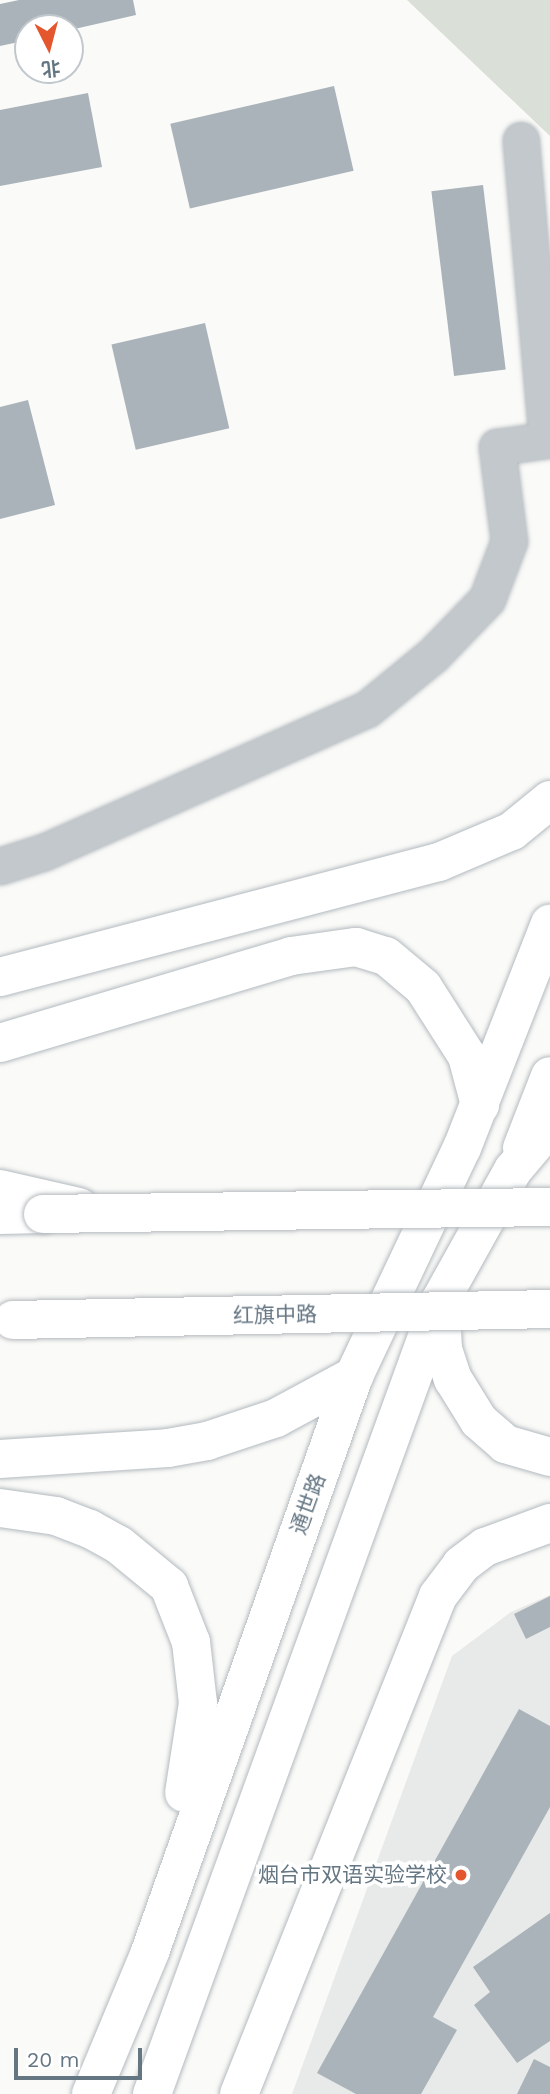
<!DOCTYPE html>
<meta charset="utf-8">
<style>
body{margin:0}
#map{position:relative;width:550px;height:2094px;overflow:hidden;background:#fafaf8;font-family:"Work Sans","Noto Sans SC",sans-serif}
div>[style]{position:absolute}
.built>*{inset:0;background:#e8e9e9}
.green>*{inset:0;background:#dadfd7}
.building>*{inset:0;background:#aab3b9;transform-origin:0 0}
.roads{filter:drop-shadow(0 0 2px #b3babf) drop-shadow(0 0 2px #b3babf)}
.minor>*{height:35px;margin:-17.5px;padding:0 17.5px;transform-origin:17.5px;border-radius:17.5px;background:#c3c8cc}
.secondary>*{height:38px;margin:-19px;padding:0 19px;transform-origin:19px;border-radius:19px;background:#fff}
.primary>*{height:38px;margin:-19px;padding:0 19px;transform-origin:19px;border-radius:19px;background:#fff}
.bridges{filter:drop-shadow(0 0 2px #b5babe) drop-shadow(0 0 2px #b5babe)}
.primary-bridge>*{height:38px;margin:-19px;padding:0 19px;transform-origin:19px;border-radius:19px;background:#fff}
.dots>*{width:19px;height:19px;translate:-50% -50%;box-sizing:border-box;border:4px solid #fff;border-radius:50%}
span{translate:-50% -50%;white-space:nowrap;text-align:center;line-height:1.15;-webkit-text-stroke:7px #fff;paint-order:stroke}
.street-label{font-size:21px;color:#657683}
.poi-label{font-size:21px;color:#657683}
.right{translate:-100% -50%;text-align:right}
.north{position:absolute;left:14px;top:14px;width:70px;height:70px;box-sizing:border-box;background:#fff;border:2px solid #c1c8cd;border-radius:50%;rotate:174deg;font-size:19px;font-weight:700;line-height:28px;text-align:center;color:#657683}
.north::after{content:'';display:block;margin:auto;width:24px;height:32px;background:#e4572e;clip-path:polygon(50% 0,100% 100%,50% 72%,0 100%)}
.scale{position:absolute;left:14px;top:2048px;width:128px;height:32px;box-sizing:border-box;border:4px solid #657683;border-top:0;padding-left:9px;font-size:21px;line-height:24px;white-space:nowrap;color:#657683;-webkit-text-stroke:5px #fff;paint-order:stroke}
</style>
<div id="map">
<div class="built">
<div style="clip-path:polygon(550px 1595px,550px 2094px,292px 2094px,452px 1656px,511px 1612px)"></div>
</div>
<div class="green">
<div style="clip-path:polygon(407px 0,550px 0,550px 136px)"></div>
</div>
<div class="building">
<div style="clip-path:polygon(19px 0,133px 0,136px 15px,70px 30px,28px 28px,28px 40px,0 46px,0 4px)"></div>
<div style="left:334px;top:86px;width:87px;height:168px;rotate:77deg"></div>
<div style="clip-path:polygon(88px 93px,102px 167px,0 186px,0 110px)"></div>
<div style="left:483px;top:185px;width:186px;height:52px;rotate:83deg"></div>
<div style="left:205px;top:323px;width:108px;height:96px;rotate:77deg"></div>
<div style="clip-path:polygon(28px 400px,55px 505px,0 519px,0 407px)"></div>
<div style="clip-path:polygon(550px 1596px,550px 1627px,526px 1639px,514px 1614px)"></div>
<div style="clip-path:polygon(519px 1709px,550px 1726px,550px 1807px,433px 2017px,457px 2030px,421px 2094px,356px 2094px,317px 2073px)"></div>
<div style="clip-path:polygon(550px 1913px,550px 2041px,517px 2063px,474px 2005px,490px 1992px,473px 1967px)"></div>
<div style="clip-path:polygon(534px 2059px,550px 2067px,550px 2094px,517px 2094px)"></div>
</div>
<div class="roads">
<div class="minor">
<div style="left:0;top:866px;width:46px;rotate:-17.7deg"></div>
<div style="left:44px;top:852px;width:353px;rotate:-23.9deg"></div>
<div style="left:367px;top:709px;width:85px;rotate:-39.3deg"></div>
<div style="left:433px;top:655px;width:78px;rotate:-46deg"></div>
<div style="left:487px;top:599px;width:62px;rotate:-69.2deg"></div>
<div style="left:509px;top:541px;width:95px;rotate:-97.3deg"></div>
<div style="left:497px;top:447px;width:50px;rotate:-8deg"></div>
<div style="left:547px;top:440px;width:301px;rotate:-95deg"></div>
</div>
<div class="secondary">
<div style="left:0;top:977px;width:454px;rotate:-14.7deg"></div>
<div style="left:439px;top:862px;width:79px;rotate:-23deg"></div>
<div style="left:512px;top:831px;width:49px;rotate:-39.2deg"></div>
<div style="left:0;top:1043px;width:304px;rotate:-16.6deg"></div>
<div style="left:291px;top:956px;width:66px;rotate:-7.9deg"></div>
<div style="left:356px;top:947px;width:31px;rotate:17deg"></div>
<div style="left:386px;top:956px;width:48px;rotate:40deg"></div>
<div style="left:423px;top:987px;width:82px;rotate:57.5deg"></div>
<div style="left:467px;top:1056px;width:51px;rotate:75.1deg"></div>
<div style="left:522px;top:1148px;width:77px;rotate:-68.7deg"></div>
<div style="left:0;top:1189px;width:81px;rotate:12.8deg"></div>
<div style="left:441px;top:1311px;width:38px;rotate:87deg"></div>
<div style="left:443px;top:1349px;width:32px;rotate:72deg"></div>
<div style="left:453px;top:1379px;width:49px;rotate:58.2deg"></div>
<div style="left:479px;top:1421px;width:35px;rotate:41deg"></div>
<div style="left:505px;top:1444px;width:47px;rotate:16.1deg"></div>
<div style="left:0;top:1459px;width:168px;rotate:-3.7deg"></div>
<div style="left:168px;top:1448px;width:40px;rotate:-10deg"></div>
<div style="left:207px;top:1441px;width:73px;rotate:-18.4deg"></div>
<div style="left:276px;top:1418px;width:89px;rotate:-28.3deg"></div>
<div style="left:0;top:1508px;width:57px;rotate:8.1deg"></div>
<div style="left:56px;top:1516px;width:36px;rotate:21deg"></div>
<div style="left:90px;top:1529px;width:33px;rotate:29deg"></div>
<div style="left:119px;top:1545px;width:65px;rotate:39.4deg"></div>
<div style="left:169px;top:1586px;width:60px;rotate:68.6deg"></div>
<div style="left:191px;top:1642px;width:61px;rotate:83.5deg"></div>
<div style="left:198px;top:1703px;width:91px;rotate:98.8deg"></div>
<div style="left:91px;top:2094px;width:154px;rotate:-67.4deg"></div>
<div style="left:150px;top:1952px;width:611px;rotate:-70.5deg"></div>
<div style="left:354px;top:1376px;width:252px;rotate:-64.7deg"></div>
<div style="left:462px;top:1148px;width:241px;rotate:-68.6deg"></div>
<div style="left:152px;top:2094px;width:844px;rotate:-70.04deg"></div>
<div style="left:440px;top:1301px;width:150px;rotate:-60.9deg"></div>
<div style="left:513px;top:1170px;width:57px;rotate:-49.9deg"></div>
<div style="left:239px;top:2094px;width:536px;rotate:-68.22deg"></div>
<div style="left:438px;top:1596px;width:39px;rotate:-53deg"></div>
<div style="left:461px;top:1565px;width:30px;rotate:-37deg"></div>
<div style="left:485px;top:1547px;width:69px;rotate:-20.3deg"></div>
</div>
<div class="primary">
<div style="left:0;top:1215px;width:43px;rotate:-1.3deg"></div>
</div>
</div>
<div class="bridges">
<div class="primary-bridge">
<div style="left:43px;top:1214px;width:507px;rotate:-0.79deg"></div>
<div style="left:13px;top:1320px;width:537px;rotate:-1.17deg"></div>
</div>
</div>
<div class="dots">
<div style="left:461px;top:1875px;background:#e4572e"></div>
</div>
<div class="street-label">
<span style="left:275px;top:1315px;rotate:-1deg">红旗中路</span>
<span style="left:308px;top:1504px;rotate:-70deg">通世路</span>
</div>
<div class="poi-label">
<span class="right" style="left:447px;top:1875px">烟台市双语实验学校</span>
</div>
<div class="north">北</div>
<div class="scale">20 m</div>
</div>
